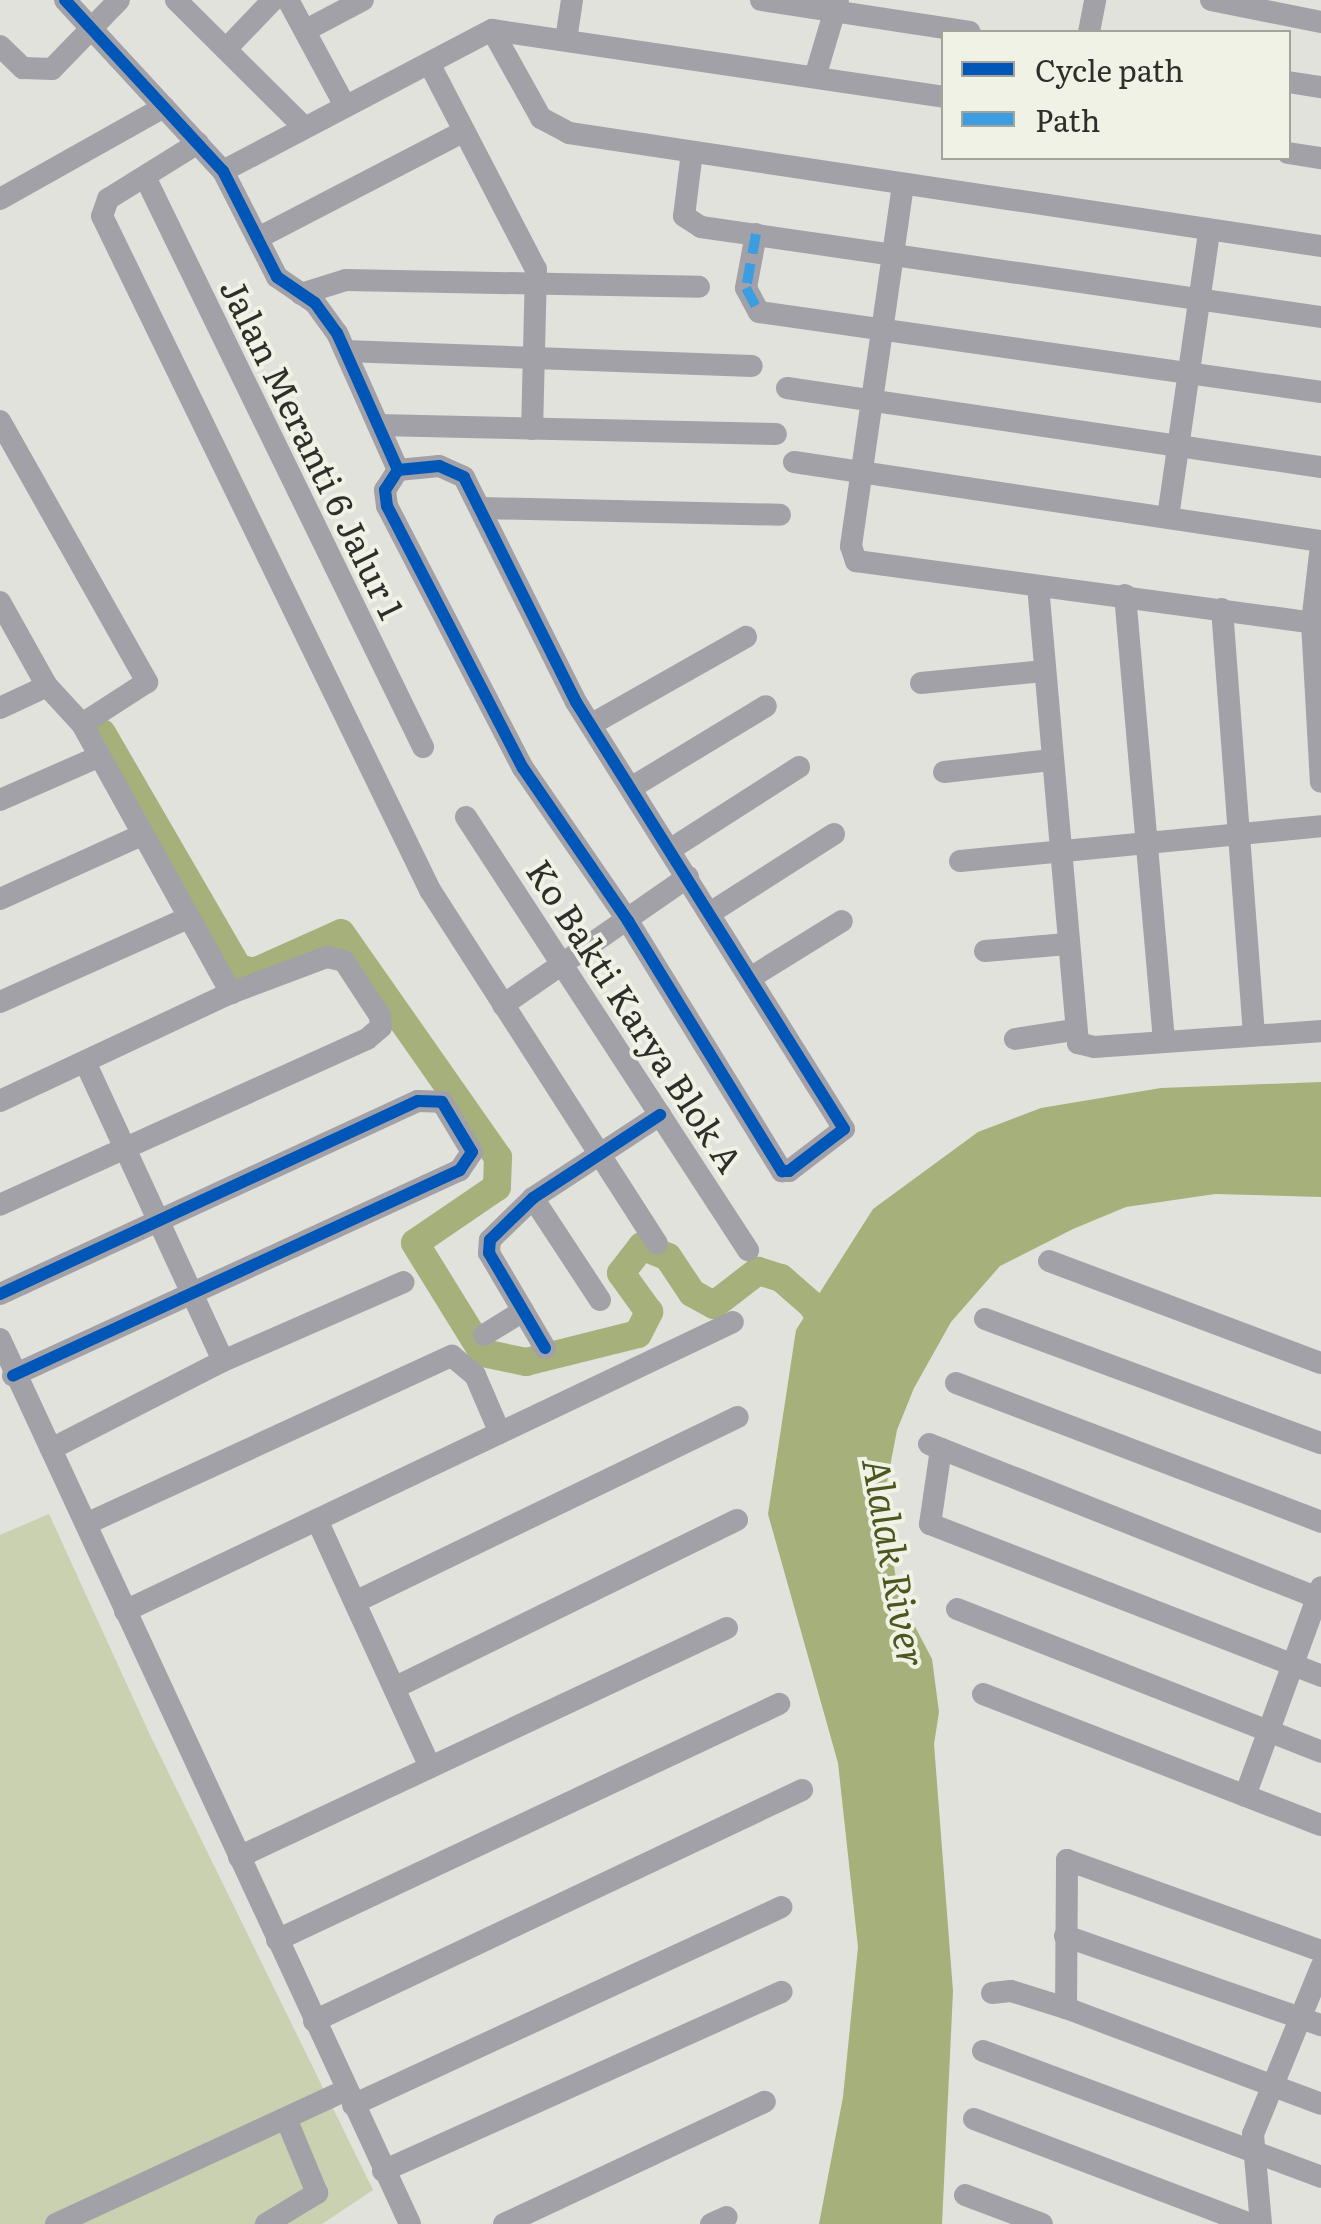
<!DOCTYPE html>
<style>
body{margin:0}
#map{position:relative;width:1321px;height:2224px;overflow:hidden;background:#e0e2db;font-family:Literata,serif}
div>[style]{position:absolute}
.green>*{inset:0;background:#c9d1b0}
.water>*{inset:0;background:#a5b07a}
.river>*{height:28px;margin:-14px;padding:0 14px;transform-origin:14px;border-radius:14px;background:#a5b07a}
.minor>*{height:22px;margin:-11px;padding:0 11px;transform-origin:11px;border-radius:11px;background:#a3a1a8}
.quiet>*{height:10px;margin-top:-5px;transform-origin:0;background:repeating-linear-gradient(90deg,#3d9de1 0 20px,transparent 0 30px)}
.cycleway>*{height:12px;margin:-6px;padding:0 6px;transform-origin:6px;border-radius:6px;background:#0057b8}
span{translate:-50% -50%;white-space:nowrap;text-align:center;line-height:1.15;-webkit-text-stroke:8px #eff2e5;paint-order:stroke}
.street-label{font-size:35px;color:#2e2f2b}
.water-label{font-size:38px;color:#4c561f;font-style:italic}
.legend{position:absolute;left:941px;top:30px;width:350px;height:130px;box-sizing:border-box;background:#eff2e5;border:2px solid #a2a49b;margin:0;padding:12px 18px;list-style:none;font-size:30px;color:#2e2f2b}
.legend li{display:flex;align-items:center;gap:20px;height:50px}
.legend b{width:50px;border:2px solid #a2a49b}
</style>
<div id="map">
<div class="green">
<div style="clip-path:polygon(49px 1514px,150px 1735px,373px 2190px,322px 2224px,0 2224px,0 1535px)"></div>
</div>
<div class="water">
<div style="clip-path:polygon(1321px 1082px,1321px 1197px,1215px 1194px,1126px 1207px,1073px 1229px,1000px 1266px,951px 1322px,914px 1388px,897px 1430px,883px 1503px,899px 1596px,932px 1659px,939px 1712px,934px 1744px,953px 1991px,942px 2224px,819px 2224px,843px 2097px,858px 1947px,838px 1763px,768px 1514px,796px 1330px,873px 1209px,978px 1132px,1041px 1108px,1161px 1088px)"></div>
</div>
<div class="river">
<div style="left:102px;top:733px;width:272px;rotate:59.9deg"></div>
<div style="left:238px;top:968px;width:16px;rotate:14deg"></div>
<div style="left:254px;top:972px;width:95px;rotate:-24.1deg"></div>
<div style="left:341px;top:933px;width:274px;rotate:55deg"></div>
<div style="left:498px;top:1157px;width:30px;rotate:92deg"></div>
<div style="left:497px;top:1187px;width:99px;rotate:145.7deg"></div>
<div style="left:415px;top:1243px;width:129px;rotate:58.3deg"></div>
<div style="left:483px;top:1353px;width:44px;rotate:11.8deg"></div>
<div style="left:526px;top:1362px;width:115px;rotate:-14deg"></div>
<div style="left:638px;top:1334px;width:25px;rotate:-63deg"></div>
<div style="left:649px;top:1312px;width:48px;rotate:-125.7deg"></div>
<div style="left:621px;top:1273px;width:34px;rotate:-52deg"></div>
<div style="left:642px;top:1246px;width:28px;rotate:23deg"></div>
<div style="left:668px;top:1257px;width:43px;rotate:56.3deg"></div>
<div style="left:692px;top:1293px;width:25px;rotate:29deg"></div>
<div style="left:714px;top:1305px;width:56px;rotate:-37.7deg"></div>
<div style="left:758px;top:1271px;width:24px;rotate:17deg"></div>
<div style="left:781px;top:1278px;width:41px;rotate:41.1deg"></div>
<div style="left:812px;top:1305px;width:36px;rotate:58deg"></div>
</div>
<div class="minor">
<div style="left:65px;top:0;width:233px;rotate:47.3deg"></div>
<div style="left:223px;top:171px;width:119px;rotate:63deg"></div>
<div style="left:277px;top:277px;width:46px;rotate:34.4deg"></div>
<div style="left:315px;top:303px;width:37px;rotate:54deg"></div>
<div style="left:337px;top:333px;width:150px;rotate:66deg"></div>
<div style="left:398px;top:470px;width:24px;rotate:123deg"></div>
<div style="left:385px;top:490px;width:16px;rotate:83deg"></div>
<div style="left:387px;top:506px;width:295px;rotate:62.6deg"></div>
<div style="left:523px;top:768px;width:186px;rotate:55.5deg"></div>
<div style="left:628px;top:921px;width:294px;rotate:58.4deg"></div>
<div style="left:782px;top:1171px;width:7px"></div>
<div style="left:789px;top:1171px;width:69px;rotate:-37.4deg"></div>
<div style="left:844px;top:1129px;width:504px;rotate:-122.11deg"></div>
<div style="left:576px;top:702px;width:251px;rotate:-116.5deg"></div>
<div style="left:464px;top:477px;width:27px;rotate:-156deg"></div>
<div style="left:439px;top:466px;width:41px;rotate:174.4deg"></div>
<div style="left:176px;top:0;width:180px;rotate:44.8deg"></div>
<div style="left:288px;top:0;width:118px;rotate:61.7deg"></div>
<div style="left:761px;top:0;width:211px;rotate:8.7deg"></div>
<div style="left:1211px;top:0;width:112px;rotate:11.3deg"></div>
<div style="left:308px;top:29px;width:62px;rotate:-27.8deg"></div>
<div style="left:492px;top:30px;width:101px;rotate:60.9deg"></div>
<div style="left:541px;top:118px;width:32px;rotate:28deg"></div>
<div style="left:569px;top:133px;width:760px;rotate:8.55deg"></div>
<div style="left:1089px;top:32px;width:33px;rotate:-79deg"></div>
<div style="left:566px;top:40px;width:40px;rotate:-81.5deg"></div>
<div style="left:0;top:46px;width:32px;rotate:44deg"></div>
<div style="left:23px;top:68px;width:29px;rotate:2deg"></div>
<div style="left:52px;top:69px;width:96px;rotate:-45.8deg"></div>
<div style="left:226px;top:49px;width:68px;rotate:-46.2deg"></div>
<div style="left:429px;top:63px;width:232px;rotate:62.6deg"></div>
<div style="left:536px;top:269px;width:160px;rotate:91.4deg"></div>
<div style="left:815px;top:77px;width:80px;rotate:-73.4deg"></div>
<div style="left:1288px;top:82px;width:33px;rotate:9deg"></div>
<div style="left:198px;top:143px;width:106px;rotate:148.1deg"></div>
<div style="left:108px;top:199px;width:18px;rotate:109deg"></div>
<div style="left:102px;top:216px;width:750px;rotate:64.05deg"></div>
<div style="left:430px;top:890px;width:420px;rotate:57.3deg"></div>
<div style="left:692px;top:152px;width:64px;rotate:97.1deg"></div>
<div style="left:684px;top:216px;width:20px;rotate:33deg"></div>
<div style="left:701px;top:227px;width:626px;rotate:8.26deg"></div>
<div style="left:1288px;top:153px;width:33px;rotate:9deg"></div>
<div style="left:223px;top:171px;width:304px;rotate:-27.7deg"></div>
<div style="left:492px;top:30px;width:457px;rotate:8.4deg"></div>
<div style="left:146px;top:179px;width:632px;rotate:64deg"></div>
<div style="left:903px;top:185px;width:365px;rotate:98.2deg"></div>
<div style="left:851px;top:546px;width:16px;rotate:72deg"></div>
<div style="left:856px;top:561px;width:460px;rotate:7.7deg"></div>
<div style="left:0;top:199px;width:188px;rotate:-29.3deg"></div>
<div style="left:756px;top:234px;width:55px;rotate:100.5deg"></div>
<div style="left:746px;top:288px;width:27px;rotate:62deg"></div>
<div style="left:759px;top:312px;width:568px;rotate:8.1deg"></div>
<div style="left:258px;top:238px;width:232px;rotate:-27.4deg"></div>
<div style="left:301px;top:294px;width:47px;rotate:-17.3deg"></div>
<div style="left:346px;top:280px;width:353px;rotate:1.1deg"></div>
<div style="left:345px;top:351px;width:407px;rotate:2.1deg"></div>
<div style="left:787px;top:388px;width:540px;rotate:8.42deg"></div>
<div style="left:0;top:421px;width:300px;rotate:60.6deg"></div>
<div style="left:147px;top:682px;width:77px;rotate:147.1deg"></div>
<div style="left:82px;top:724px;width:52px;rotate:-132.6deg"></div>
<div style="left:378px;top:425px;width:398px;rotate:1.3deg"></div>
<div style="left:794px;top:462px;width:533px;rotate:8.53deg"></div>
<div style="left:482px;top:508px;width:298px;rotate:1.3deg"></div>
<div style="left:1168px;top:517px;width:289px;rotate:-81.8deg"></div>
<div style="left:1321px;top:545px;width:79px;rotate:96.6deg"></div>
<div style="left:1312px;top:623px;width:159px;rotate:86.8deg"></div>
<div style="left:1038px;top:586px;width:459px;rotate:85deg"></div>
<div style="left:1078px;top:1043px;width:16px;rotate:14deg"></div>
<div style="left:1094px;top:1047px;width:228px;rotate:-4deg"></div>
<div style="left:1125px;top:595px;width:448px;rotate:85deg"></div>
<div style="left:0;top:602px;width:96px;rotate:60.8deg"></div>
<div style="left:47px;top:686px;width:52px;rotate:154.9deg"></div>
<div style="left:1222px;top:609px;width:427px;rotate:85.7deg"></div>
<div style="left:921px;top:683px;width:123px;rotate:-5.6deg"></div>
<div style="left:82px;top:724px;width:308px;rotate:61deg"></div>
<div style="left:592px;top:724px;width:177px;rotate:-29.5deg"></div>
<div style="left:944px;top:772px;width:108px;rotate:-6.4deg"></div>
<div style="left:634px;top:786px;width:154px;rotate:-31.2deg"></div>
<div style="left:0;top:800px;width:107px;rotate:-23.7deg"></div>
<div style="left:466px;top:817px;width:517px;rotate:56.93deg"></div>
<div style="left:671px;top:849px;width:152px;rotate:-32.6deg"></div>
<div style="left:960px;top:861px;width:363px;rotate:-5.5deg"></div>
<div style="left:0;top:899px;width:156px;rotate:-24.3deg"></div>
<div style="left:710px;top:913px;width:147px;rotate:-32.5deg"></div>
<div style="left:985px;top:951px;width:82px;rotate:-4.9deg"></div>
<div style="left:750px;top:978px;width:108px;rotate:-31.8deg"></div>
<div style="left:0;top:1002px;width:206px;rotate:-24.1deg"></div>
<div style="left:503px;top:1005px;width:225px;rotate:-34.7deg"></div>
<div style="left:1015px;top:1039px;width:60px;rotate:-8.7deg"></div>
<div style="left:86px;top:1064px;width:327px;rotate:65.2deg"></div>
<div style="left:0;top:1101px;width:255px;rotate:-25.1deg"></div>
<div style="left:231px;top:993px;width:103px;rotate:-20.6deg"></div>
<div style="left:327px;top:957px;width:17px;rotate:13deg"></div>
<div style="left:344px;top:961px;width:66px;rotate:56.8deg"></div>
<div style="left:380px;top:1016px;width:11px;rotate:85deg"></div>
<div style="left:381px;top:1027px;width:18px;rotate:139deg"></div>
<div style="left:367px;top:1039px;width:403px;rotate:155.7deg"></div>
<div style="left:533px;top:1198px;width:122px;rotate:56.7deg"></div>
<div style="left:1049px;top:1261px;width:290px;rotate:20.6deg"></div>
<div style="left:0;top:1294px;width:460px;rotate:-24.8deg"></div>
<div style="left:418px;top:1101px;width:24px;rotate:2deg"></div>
<div style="left:442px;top:1102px;width:58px;rotate:59deg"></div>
<div style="left:472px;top:1152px;width:22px;rotate:124deg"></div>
<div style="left:460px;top:1170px;width:492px;rotate:155.3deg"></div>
<div style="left:985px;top:1319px;width:358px;rotate:20.3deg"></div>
<div style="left:484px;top:1335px;width:46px;rotate:-31.6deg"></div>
<div style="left:0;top:1339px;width:975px;rotate:65.14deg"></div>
<div style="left:545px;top:1348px;width:110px;rotate:-120.5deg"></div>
<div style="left:489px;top:1253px;width:13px;rotate:-86deg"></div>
<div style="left:490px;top:1240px;width:60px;rotate:-44.3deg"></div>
<div style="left:533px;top:1198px;width:152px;rotate:-33.2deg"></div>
<div style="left:956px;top:1383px;width:391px;rotate:20.8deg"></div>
<div style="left:929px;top:1444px;width:422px;rotate:21.6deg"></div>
<div style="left:51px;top:1449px;width:193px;rotate:-27.1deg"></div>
<div style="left:223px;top:1361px;width:197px;rotate:-23.6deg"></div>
<div style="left:941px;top:1449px;width:76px;rotate:98.3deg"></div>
<div style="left:930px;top:1524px;width:420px;rotate:21.2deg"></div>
<div style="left:317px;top:1520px;width:272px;rotate:65.4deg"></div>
<div style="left:86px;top:1524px;width:403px;rotate:-24.7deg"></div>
<div style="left:452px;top:1356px;width:30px;rotate:40deg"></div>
<div style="left:475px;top:1375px;width:63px;rotate:66.7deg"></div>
<div style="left:355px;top:1602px;width:425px;rotate:-25.8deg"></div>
<div style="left:957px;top:1609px;width:391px;rotate:21.4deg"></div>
<div style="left:125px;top:1611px;width:673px;rotate:-25.42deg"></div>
<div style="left:394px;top:1688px;width:382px;rotate:-26.1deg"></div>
<div style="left:983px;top:1694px;width:362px;rotate:21.2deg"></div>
<div style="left:1245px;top:1796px;width:222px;rotate:-70deg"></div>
<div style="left:239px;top:1857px;width:539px;rotate:-25.14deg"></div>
<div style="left:1065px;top:1936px;width:271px;rotate:19.2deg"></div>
<div style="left:277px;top:1940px;width:555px;rotate:-25.18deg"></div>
<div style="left:992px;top:1993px;width:19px;rotate:-6deg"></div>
<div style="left:1011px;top:1991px;width:58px;rotate:17.2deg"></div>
<div style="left:1066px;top:2008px;width:272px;rotate:20.6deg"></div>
<div style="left:1066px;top:2008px;width:148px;rotate:-89.6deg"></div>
<div style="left:1067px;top:1860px;width:270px;rotate:19.7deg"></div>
<div style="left:314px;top:2021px;width:540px;rotate:-25.33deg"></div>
<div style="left:983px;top:2051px;width:361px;rotate:20.4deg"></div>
<div style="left:353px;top:2105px;width:472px;rotate:-24.8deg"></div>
<div style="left:974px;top:2119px;width:295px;rotate:20.8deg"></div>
<div style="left:383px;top:2171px;width:437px;rotate:-24.2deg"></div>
<div style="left:965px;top:2195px;width:82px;rotate:20.6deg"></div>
<div style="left:56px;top:2224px;width:319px;rotate:-24.8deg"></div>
<div style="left:266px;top:2224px;width:60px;rotate:-31.3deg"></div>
<div style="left:317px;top:2193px;width:81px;rotate:-112.5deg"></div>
<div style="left:504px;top:2224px;width:288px;rotate:-25.1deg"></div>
<div style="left:711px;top:2224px;width:17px;rotate:-24deg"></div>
<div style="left:1261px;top:2224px;width:90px;rotate:-95.1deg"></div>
<div style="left:1253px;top:2134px;width:180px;rotate:-67.8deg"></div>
</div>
<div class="quiet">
<div style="left:756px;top:234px;width:55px;rotate:100.5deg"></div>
<div style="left:746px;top:288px;width:27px;rotate:62deg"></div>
</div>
<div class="cycleway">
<div style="left:65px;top:0;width:233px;rotate:47.3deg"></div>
<div style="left:223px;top:171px;width:119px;rotate:63deg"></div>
<div style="left:277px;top:277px;width:46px;rotate:34.4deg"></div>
<div style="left:315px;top:303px;width:37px;rotate:54deg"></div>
<div style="left:337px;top:333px;width:150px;rotate:66deg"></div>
<div style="left:398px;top:470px;width:24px;rotate:123deg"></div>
<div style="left:385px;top:490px;width:16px;rotate:83deg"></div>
<div style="left:387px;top:506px;width:295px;rotate:62.6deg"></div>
<div style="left:523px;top:768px;width:186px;rotate:55.5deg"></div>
<div style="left:628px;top:921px;width:294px;rotate:58.4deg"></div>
<div style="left:782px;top:1171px;width:7px"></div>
<div style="left:789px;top:1171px;width:69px;rotate:-37.4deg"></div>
<div style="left:844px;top:1129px;width:504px;rotate:-122.11deg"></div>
<div style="left:576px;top:702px;width:251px;rotate:-116.5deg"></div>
<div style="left:464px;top:477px;width:27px;rotate:-156deg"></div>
<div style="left:439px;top:466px;width:41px;rotate:174.4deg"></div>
<div style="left:0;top:1294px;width:460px;rotate:-24.8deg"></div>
<div style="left:418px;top:1101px;width:24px;rotate:2deg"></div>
<div style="left:442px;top:1102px;width:58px;rotate:59deg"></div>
<div style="left:472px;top:1152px;width:22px;rotate:124deg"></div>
<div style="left:460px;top:1170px;width:492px;rotate:155.3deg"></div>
<div style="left:545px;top:1348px;width:110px;rotate:-120.5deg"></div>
<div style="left:489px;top:1253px;width:13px;rotate:-86deg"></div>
<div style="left:490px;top:1240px;width:60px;rotate:-44.3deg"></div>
<div style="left:533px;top:1198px;width:152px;rotate:-33.2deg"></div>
</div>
<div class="street-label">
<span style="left:314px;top:448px;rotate:64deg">Jalan Meranti 6 Jalur 1</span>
<span style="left:636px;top:1015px;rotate:57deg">Ko Bakti Karya Blok A</span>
</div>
<div class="water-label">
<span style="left:896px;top:1562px;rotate:80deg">Alalak River</span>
</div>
<ul class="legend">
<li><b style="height:12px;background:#0057b8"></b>Cycle path</li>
<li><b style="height:12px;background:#3d9de1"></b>Path</li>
</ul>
</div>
